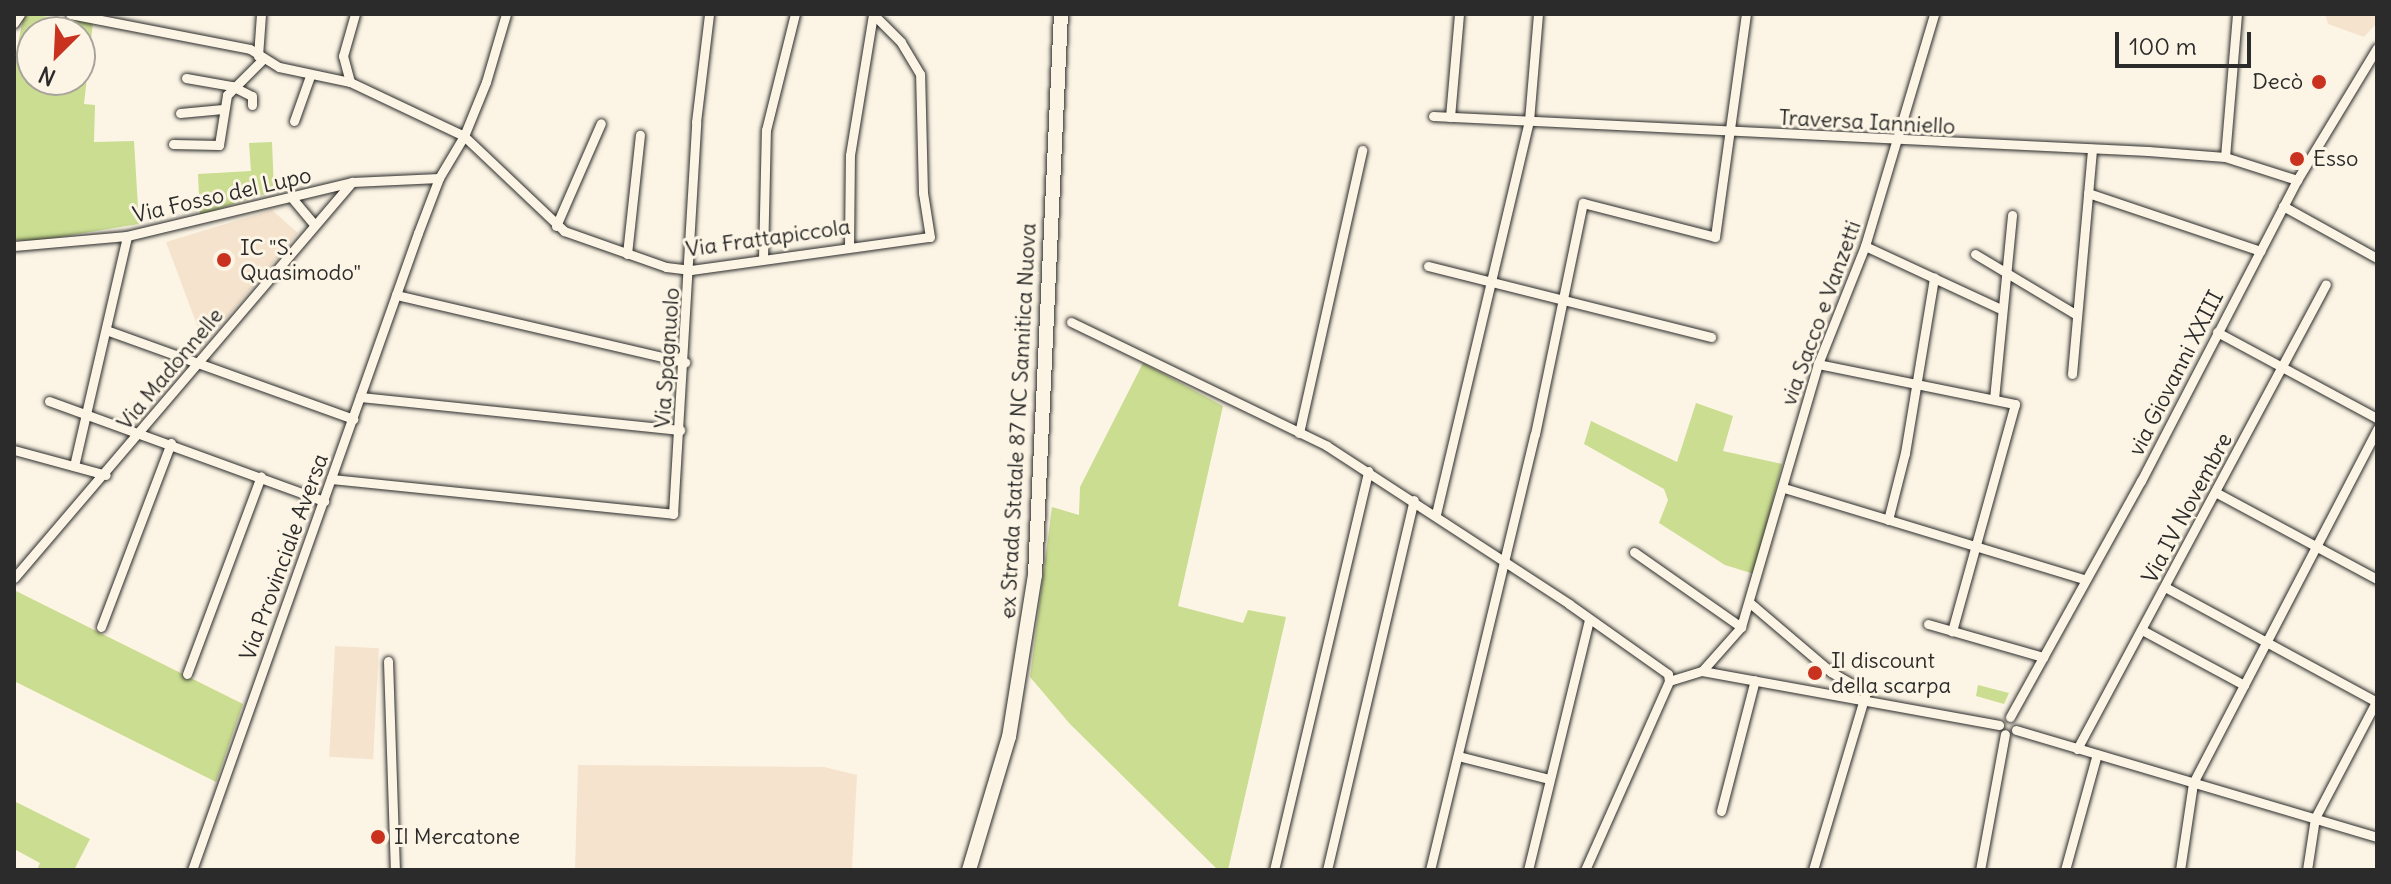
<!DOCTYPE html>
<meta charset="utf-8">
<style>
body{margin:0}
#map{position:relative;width:2391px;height:884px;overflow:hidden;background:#fcf5e5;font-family:Delius,sans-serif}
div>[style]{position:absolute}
.built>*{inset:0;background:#f5e3cd;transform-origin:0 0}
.green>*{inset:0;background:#cadd91}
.roads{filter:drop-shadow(0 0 2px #2b2b2b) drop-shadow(0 0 2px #2b2b2b)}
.minor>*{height:9px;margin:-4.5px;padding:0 4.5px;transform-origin:4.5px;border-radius:4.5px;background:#fcf5e5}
.highway>*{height:14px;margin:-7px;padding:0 7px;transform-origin:7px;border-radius:7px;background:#fcf5e5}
.dots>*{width:22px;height:22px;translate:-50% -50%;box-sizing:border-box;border:4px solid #fcf5e5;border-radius:50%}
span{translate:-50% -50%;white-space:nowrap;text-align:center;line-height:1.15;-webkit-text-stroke:6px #fcf5e5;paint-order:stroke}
.poi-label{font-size:22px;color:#2b2b2b}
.right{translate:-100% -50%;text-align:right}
.left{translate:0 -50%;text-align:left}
.street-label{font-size:22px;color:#2b2b2b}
.frame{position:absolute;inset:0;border:16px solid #2b2b2b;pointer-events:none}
.north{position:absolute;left:16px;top:16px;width:80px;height:80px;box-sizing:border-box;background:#fcf5e5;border:2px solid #a8a49b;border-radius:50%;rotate:204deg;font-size:22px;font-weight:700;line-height:32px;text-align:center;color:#2b2b2b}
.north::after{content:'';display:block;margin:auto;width:28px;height:36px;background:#c8321e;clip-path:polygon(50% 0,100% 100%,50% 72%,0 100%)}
.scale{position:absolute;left:2115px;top:32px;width:136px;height:36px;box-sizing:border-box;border:4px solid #2b2b2b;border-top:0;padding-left:10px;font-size:24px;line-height:28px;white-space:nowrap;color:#2b2b2b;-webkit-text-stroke:6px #fcf5e5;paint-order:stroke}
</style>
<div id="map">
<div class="built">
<div style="clip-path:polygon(2325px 14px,2377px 14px,2377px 23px,2364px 37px,2328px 24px)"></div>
<div style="clip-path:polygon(272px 210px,298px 233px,204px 344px,166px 242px)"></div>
<div style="left:335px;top:646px;width:44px;height:111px;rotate:3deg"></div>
<div style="clip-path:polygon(578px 765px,824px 767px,857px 775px,852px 870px,575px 870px)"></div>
</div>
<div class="green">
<div style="clip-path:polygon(evenodd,24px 14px,93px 22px,84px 104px,95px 105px,94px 142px,134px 141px,139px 224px,35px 241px,14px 240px,14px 63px,24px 14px,32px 32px,80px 32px,80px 80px,32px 80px,32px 32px)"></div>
<div style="clip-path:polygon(272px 142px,274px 191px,200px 215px,198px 174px,251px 171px,249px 143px)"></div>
<div style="clip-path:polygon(1143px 363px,1223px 406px,1178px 606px,1243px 623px,1248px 610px,1286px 617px,1228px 870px,1218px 870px,1070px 724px,1030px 677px,1052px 507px,1079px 515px,1080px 487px)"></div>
<div style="clip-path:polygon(1696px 403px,1733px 416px,1723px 451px,1782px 464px,1754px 574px,1725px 565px,1659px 523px,1668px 500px,1664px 489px,1584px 444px,1591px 421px,1677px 462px)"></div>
<div style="clip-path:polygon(14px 590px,243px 704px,216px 782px,14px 681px)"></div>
<div style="clip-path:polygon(1978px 685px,2009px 693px,2004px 704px,1976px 696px)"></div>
<div style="clip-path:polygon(14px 801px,90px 839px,74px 870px,37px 870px,40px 863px,14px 849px)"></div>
</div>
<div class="roads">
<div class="minor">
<div style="left:70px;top:14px;width:183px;rotate:11deg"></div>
<div style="left:250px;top:49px;width:34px;rotate:32deg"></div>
<div style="left:279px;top:67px;width:73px;rotate:11.9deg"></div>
<div style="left:350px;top:82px;width:126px;rotate:25.3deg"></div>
<div style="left:464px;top:136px;width:138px;rotate:43.5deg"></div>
<div style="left:564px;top:231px;width:108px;rotate:19.4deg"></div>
<div style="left:666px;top:267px;width:25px;rotate:7deg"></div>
<div style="left:691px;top:270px;width:241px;rotate:-7.9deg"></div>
<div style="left:930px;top:237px;width:45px;rotate:-99deg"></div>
<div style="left:923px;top:193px;width:119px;rotate:-91.4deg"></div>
<div style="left:920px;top:74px;width:37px;rotate:-121deg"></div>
<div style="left:901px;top:42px;width:40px;rotate:-135deg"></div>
<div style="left:14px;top:23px;width:11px;rotate:-56deg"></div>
<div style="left:258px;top:56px;width:42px;rotate:-85.9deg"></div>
<div style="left:186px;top:78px;width:47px;rotate:9.9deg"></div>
<div style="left:232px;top:86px;width:22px;rotate:27deg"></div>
<div style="left:252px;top:96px;width:9px;rotate:90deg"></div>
<div style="left:350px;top:82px;width:27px;rotate:-105deg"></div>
<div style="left:343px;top:56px;width:44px;rotate:-74.1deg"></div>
<div style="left:180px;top:113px;width:43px;rotate:-5.3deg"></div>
<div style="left:1433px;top:116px;width:716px;rotate:2.8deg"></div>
<div style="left:2148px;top:151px;width:77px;rotate:4.5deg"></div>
<div style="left:2225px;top:157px;width:76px;rotate:17.7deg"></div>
<div style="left:1450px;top:117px;width:103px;rotate:-85deg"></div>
<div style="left:294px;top:121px;width:48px;rotate:-70.4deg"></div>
<div style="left:173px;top:144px;width:46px;rotate:1.2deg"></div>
<div style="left:219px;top:145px;width:51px;rotate:-80.9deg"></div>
<div style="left:227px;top:95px;width:49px;rotate:-45deg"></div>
<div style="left:2225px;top:157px;width:144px;rotate:-85.2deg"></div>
<div style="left:2088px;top:193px;width:182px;rotate:18.6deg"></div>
<div style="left:292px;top:198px;width:35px;rotate:50deg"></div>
<div style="left:2283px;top:206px;width:107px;rotate:29deg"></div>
<div style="left:556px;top:226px;width:112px;rotate:-66.4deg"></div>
<div style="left:14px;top:246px;width:113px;rotate:-5.1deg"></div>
<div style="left:127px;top:236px;width:231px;rotate:-13.5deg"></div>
<div style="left:352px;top:182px;width:87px;rotate:-2.6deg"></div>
<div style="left:849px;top:246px;width:91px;rotate:-89.4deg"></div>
<div style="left:850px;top:155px;width:143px;rotate:-80.7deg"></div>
<div style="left:1865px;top:246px;width:150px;rotate:24.9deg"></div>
<div style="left:627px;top:254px;width:120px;rotate:-83.8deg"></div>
<div style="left:1975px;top:254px;width:119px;rotate:30.9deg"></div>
<div style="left:763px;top:259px;width:129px;rotate:-88.7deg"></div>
<div style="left:766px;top:130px;width:120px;rotate:-76deg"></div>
<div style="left:1428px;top:266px;width:292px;rotate:14.1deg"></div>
<div style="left:396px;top:295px;width:297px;rotate:13.1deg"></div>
<div style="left:1071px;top:322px;width:284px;rotate:25.8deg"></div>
<div style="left:1327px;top:446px;width:289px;rotate:33.1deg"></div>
<div style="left:1569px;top:604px;width:121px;rotate:35.3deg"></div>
<div style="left:1668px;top:674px;width:7px;rotate:82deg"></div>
<div style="left:106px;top:330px;width:263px;rotate:19.8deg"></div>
<div style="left:2217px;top:332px;width:182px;rotate:28.3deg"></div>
<div style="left:1818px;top:364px;width:201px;rotate:11.5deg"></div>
<div style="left:2015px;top:404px;width:236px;rotate:105.5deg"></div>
<div style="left:2072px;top:374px;width:226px;rotate:-84.9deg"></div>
<div style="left:360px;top:397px;width:322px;rotate:5.9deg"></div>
<div style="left:1994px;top:399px;width:185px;rotate:-84.4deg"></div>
<div style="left:49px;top:401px;width:293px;rotate:20deg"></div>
<div style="left:1299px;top:433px;width:290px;rotate:-77.4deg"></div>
<div style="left:14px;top:450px;width:95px;rotate:15.2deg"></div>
<div style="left:74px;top:466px;width:236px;rotate:-77deg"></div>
<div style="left:331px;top:479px;width:344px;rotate:5.8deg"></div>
<div style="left:673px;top:514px;width:393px;rotate:-86.6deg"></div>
<div style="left:696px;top:122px;width:109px;rotate:-83.1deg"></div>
<div style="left:1784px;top:488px;width:313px;rotate:16.9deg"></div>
<div style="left:2217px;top:493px;width:182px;rotate:28.3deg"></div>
<div style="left:1436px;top:514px;width:404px;rotate:-76.7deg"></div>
<div style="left:1529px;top:121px;width:107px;rotate:-85.2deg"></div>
<div style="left:1888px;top:520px;width:69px;rotate:-75.8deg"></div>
<div style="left:1905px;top:453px;width:178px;rotate:-80.6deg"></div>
<div style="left:1634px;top:552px;width:131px;rotate:35deg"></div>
<div style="left:14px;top:578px;width:521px;rotate:-49.52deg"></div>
<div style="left:2165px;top:587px;width:241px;rotate:28.5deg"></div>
<div style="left:1750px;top:603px;width:106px;rotate:40.4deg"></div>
<div style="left:1831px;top:672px;width:40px;rotate:29.7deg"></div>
<div style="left:1866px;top:692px;width:186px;rotate:106.6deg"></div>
<div style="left:1928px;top:624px;width:120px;rotate:16deg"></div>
<div style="left:101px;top:627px;width:197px;rotate:-69.2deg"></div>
<div style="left:2142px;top:630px;width:116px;rotate:28.3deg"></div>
<div style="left:388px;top:661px;width:209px;rotate:88.1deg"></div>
<div style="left:1702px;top:671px;width:302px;rotate:10.3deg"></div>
<div style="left:187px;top:674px;width:211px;rotate:-69.5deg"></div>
<div style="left:1669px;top:681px;width:34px;rotate:-17deg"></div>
<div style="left:1702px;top:671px;width:59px;rotate:-48.4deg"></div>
<div style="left:1741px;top:627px;width:274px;rotate:-73.7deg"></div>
<div style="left:1818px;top:364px;width:127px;rotate:-68.3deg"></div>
<div style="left:1865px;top:246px;width:242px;rotate:-73.4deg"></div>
<div style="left:2010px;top:717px;width:270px;rotate:-61deg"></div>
<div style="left:2141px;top:481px;width:339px;rotate:-62.6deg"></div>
<div style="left:2297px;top:180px;width:154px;rotate:-58.8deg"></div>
<div style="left:2016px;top:730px;width:377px;rotate:16.5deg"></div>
<div style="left:2077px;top:749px;width:527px;rotate:-61.83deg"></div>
<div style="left:1458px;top:756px;width:94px;rotate:14.2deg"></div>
<div style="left:1721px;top:811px;width:135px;rotate:-75.5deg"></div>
<div style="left:192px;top:870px;width:676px;rotate:-70.47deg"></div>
<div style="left:418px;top:233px;width:59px;rotate:-69.1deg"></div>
<div style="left:439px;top:178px;width:49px;rotate:-59.2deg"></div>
<div style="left:464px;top:136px;width:58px;rotate:-67.8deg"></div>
<div style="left:486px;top:82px;width:71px;rotate:-73.6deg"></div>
<div style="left:1274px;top:870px;width:410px;rotate:-76.7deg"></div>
<div style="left:1327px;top:870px;width:380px;rotate:-76.8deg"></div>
<div style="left:1430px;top:870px;width:448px;rotate:-76.5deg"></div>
<div style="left:1535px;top:434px;width:236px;rotate:-78.3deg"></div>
<div style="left:1583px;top:203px;width:136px;rotate:14.4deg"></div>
<div style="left:1715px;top:237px;width:225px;rotate:-82.1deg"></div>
<div style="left:1528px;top:870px;width:258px;rotate:-76.3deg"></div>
<div style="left:1585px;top:870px;width:207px;rotate:-66deg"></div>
<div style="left:1980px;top:870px;width:138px;rotate:-79.6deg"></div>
<div style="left:2065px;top:870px;width:120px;rotate:-74.6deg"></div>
<div style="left:2180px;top:870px;width:88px;rotate:-81.5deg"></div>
<div style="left:2193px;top:783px;width:399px;rotate:-62.5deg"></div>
<div style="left:2307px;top:870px;width:53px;rotate:-81.3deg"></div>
<div style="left:2315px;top:818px;width:133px;rotate:-62.3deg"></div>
</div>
<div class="highway">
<div style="left:969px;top:870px;width:139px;rotate:-73.3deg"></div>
<div style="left:1009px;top:737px;width:164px;rotate:-80.9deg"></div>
<div style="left:1035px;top:575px;width:562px;rotate:-87.35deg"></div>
</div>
</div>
<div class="dots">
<div style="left:2319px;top:82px;background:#c8321e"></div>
<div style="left:2297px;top:159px;background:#c8321e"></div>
<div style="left:224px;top:260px;background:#c8321e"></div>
<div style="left:1815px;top:673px;background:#c8321e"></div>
<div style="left:378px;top:837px;background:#c8321e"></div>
</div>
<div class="poi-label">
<span class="right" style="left:2303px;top:82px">Decò</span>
<span class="left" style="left:2313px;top:159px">Esso</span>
<span class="left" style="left:240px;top:260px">IC "S.<br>Quasimodo"</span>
<span class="left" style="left:1831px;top:673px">Il discount<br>della scarpa</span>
<span class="left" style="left:394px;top:837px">Il Mercatone</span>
</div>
<div class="street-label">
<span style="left:1867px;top:122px;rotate:3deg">Traversa Ianniello</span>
<span style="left:222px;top:195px;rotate:-13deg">Via Fosso del Lupo</span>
<span style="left:768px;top:238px;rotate:-8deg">Via Frattapiccola</span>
<span style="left:1821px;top:313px;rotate:-70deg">via Sacco e Vanzetti</span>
<span style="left:667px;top:358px;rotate:-86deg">Via Spagnuolo</span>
<span style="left:170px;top:369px;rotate:-50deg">Via Madonnelle</span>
<span style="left:2176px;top:373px;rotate:-63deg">via Giovanni XXIII</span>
<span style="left:1018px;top:421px;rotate:-87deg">ex Strada Statale 87 NC Sannitica Nuova</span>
<span style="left:2187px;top:508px;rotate:-62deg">Via IV Novembre</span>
<span style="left:284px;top:557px;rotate:-70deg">Via Provinciale Aversa</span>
</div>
<div class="frame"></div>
<div class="north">N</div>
<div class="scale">100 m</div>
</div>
